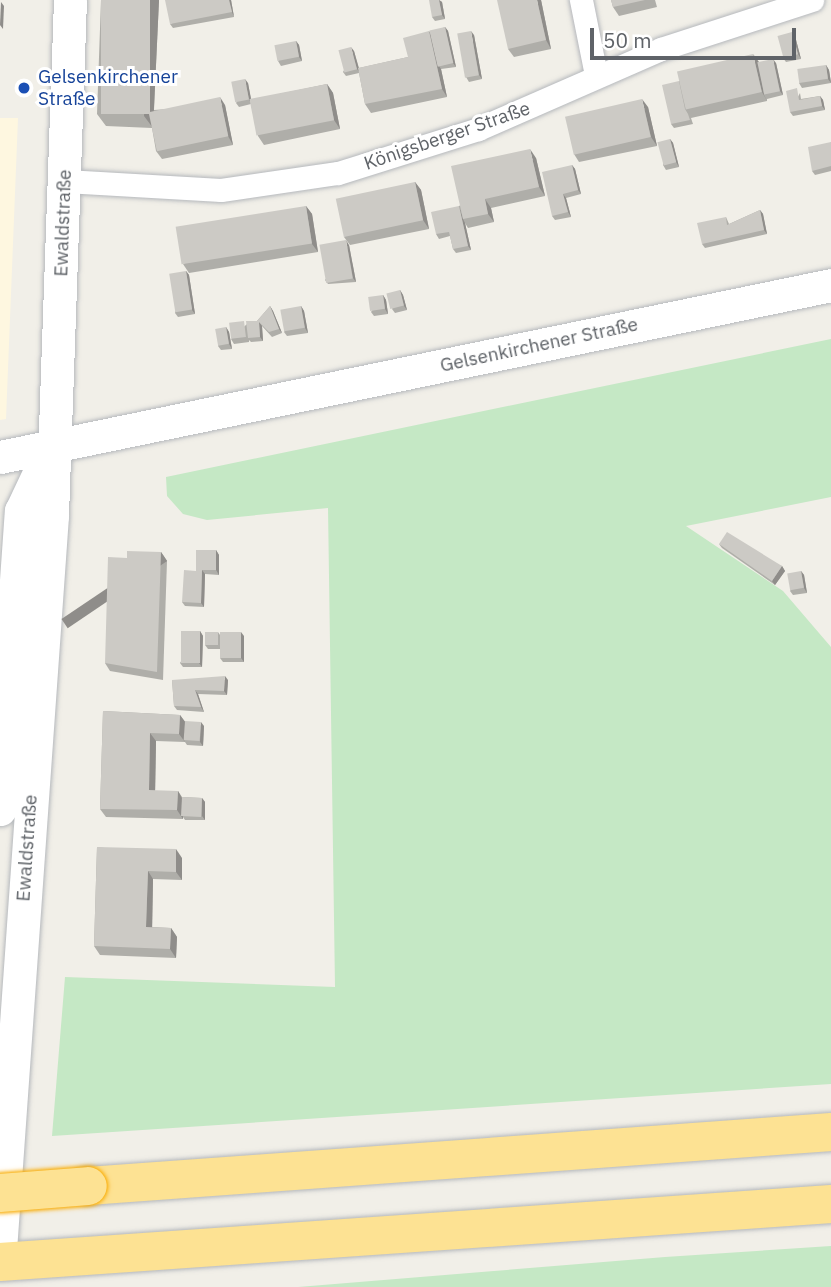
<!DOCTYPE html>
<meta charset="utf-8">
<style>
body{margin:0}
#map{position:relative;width:831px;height:1287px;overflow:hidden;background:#f1efe8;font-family:"IBM Plex Sans",sans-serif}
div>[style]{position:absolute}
.commercial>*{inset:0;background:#fef7e0}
.green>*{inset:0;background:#c5e8c5}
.roads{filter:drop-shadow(0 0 2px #b5b8bc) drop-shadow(0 0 2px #b5b8bc)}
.minor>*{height:23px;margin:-11.5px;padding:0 11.5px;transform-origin:11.5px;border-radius:11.5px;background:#fff}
.secondary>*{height:33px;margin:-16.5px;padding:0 16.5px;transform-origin:16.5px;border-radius:16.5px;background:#fff}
.motorway>*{height:38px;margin:-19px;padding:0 19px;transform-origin:19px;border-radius:19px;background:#fde293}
.bridges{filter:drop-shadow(0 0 2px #f9ab00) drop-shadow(0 0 2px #f9ab00)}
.motorway-bridge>*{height:38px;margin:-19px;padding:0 19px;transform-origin:19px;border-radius:19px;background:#fde293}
.wall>*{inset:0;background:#afaea9}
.shaded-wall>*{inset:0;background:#8f8d8a;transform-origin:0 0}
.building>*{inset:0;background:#cccac5;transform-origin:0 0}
.dots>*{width:19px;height:19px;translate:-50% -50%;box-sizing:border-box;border:4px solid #fff;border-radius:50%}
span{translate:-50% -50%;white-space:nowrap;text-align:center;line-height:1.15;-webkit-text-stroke:6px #fff;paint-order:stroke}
.transit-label{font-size:19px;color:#164399}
.left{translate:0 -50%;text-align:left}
.street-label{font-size:19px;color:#5f6368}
.scale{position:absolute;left:590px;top:28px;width:206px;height:32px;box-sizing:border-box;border:4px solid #5f6368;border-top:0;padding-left:9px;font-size:21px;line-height:24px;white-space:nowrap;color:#5f6368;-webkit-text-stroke:5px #fff;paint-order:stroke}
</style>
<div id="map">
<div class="commercial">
<div style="clip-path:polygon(0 118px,18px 118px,6px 419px,0 420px)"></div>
</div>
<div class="green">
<div style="clip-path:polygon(831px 339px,831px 497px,686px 526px,783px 591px,831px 647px,831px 1084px,52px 1136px,65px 977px,335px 987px,328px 508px,207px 520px,183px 514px,167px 496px,166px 477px)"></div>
<div style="clip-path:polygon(831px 1246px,831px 1287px,298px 1287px,665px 1257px)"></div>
</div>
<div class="roads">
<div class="minor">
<div style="left:581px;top:0;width:76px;rotate:78.7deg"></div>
<div style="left:65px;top:181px;width:156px;rotate:3.3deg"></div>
<div style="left:221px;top:190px;width:118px;rotate:-8.3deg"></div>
<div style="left:338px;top:173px;width:147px;rotate:-17.4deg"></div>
<div style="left:478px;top:129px;width:200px;rotate:-23.6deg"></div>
<div style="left:661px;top:49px;width:159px;rotate:-18deg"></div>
</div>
<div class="secondary">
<div style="left:0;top:457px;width:849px;rotate:-11.69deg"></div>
<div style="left:0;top:809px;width:299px;rotate:-86deg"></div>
<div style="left:21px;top:511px;width:63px;rotate:-64.7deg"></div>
<div style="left:0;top:1250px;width:737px;rotate:-85.95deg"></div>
<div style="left:52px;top:515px;width:515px;rotate:-88deg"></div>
</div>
<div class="motorway">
<div style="left:88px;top:1186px;width:745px;rotate:-4.16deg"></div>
<div style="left:0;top:1262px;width:833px;rotate:-3.99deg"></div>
</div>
</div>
<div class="bridges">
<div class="motorway-bridge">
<div style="left:0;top:1193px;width:88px;rotate:-4.5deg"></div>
</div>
</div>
<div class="wall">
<div style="clip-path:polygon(101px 0,159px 0,154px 110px,225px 105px,233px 145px,162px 159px,156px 151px,152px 128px,106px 126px,97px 114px)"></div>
<div style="clip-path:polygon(231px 0,234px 17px,173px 28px,170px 24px)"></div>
<div style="clip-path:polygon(439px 0,442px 2px,445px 19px,435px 21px,432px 17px)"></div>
<div style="clip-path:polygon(541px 0,551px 49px,514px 57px,508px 49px)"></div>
<div style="clip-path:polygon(611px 0,655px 0,657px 7px,619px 16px,613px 7px)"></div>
<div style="clip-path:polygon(445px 27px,448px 31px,456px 67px,441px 69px,447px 97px,371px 113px,365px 104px,359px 73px,346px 76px,343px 72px,354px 51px,359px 68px,408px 57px,429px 31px,431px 34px)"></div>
<div style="clip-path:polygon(474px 35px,482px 79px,469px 82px,466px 77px)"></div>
<div style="clip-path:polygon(795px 36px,801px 59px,786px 62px,783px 58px)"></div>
<div style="clip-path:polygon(296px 41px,299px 45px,302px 61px,281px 66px,278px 61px)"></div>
<div style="clip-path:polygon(759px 62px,776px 63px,783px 95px,767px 99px,767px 101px,691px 118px,693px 124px,674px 128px,671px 124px,679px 81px)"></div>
<div style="clip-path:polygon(826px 65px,829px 70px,831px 83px,802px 88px,799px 83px)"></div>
<div style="clip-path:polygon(248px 83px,251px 100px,327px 84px,333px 93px,340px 129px,264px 145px,258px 136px,251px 104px,239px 107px,236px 103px)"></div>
<div style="clip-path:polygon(800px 93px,801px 99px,820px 96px,823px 100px,825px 110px,793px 116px,790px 112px)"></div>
<div style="clip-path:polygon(648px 107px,657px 146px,579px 162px,574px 154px)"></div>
<div style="clip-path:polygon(670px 139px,673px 143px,679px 167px,666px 170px,663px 165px)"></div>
<div style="clip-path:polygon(831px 142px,831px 171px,815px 175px,812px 171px)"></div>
<div style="clip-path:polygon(536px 158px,545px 196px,491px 208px,494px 222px,468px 228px,465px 223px,471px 250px,456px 253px,453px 249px,450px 236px,439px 239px,436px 234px,459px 206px)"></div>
<div style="clip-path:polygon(572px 165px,575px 169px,581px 194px,566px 198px,571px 217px,555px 220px,552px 216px)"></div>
<div style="clip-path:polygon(415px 182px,421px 190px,429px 229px,350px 245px,344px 237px)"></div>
<div style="clip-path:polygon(306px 206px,312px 214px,318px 252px,189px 273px,183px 264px)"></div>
<div style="clip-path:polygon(760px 210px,763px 214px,767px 234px,705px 248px,702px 244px,726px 217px,729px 224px)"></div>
<div style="clip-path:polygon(349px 245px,356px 282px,328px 284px,325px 280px)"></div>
<div style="clip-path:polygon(186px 271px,189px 275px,195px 314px,178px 317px,175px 313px)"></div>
<div style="clip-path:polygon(400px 290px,403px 295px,407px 310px,395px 313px,392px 309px)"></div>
<div style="clip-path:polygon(383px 295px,386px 300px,388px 314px,374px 316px,371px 312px)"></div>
<div style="clip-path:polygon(270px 306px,273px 311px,282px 333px,272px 337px,262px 326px,263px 341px,251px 342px,249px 340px,249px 342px,234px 344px,231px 339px,247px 324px,257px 321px)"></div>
<div style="clip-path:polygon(301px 306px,304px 311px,308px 333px,287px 336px,284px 332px)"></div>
<div style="clip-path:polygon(226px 327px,229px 332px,232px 349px,221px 350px,218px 346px)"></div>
<div style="clip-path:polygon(719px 544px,782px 566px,785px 571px,775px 585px,722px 548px)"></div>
<div style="clip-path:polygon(216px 550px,219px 555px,219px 575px,205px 574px,204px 607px,185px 606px,182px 602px,196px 571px)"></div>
<div style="clip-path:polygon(161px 552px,167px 561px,163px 680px,110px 671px,105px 663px)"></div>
<div style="clip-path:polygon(801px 571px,804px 575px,807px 593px,793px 595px,790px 591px)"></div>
<div style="clip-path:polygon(200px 631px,203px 636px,202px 667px,183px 667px,180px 663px)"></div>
<div style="clip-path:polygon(218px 632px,220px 635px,244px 636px,244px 662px,223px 662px,220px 658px,220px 649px,208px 649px,205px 645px)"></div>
<div style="clip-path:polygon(172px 680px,228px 680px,227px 695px,198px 694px,204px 712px,177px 710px,174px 706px)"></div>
<div style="clip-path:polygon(103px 711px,180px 715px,185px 722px,204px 726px,203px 746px,187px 745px,185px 742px,156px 741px,155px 791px,178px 791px,182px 797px,202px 798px,205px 802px,205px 820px,185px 820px,183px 817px,183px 819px,106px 817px,100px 809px)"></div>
<div style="clip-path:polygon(97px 847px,182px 858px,182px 880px,153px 879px,152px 927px,171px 928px,177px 937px,176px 958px,100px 955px,94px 946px)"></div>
</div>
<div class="shaded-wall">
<div style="clip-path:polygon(150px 0,159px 0,153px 128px,144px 116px)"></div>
<div style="clip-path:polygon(229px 0,231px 0,234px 17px,232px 12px)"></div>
<div style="clip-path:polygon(439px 0,442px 2px,445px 19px,442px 15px)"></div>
<div style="clip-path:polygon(537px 0,541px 0,551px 49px,546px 40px)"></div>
<div style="clip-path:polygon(1px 2px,4px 6px,3px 29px,0 25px)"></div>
<div style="clip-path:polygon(445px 27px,448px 31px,456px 67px,453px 63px)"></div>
<div style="clip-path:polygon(429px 31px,435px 40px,439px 66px,441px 69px,447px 97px,442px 89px)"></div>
<div style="clip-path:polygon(471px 31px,474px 35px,482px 79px,479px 75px)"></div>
<div style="clip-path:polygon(792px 32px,795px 36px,801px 59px,798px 54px)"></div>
<div style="clip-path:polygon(296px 41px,299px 45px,302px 61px,299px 57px)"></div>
<div style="clip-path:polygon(351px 47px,354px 51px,360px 73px,357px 69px)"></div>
<div style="clip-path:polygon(753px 54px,759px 62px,764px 95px,767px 101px,762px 92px)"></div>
<div style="clip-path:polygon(773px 59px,776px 63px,783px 95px,780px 91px)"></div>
<div style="clip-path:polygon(826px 65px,829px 70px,831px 83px,828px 79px)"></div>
<div style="clip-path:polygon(245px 79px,248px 83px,252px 104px,249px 100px)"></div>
<div style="clip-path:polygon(327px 84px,333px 93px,340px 129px,334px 120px)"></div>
<div style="clip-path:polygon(820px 96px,823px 100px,825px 110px,822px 106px)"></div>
<div style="clip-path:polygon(220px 97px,225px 105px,233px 145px,228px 136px)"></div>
<div style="clip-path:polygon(642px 99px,648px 107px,657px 146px,651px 137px)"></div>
<div style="clip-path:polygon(670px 139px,673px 143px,679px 167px,676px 162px)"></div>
<div style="clip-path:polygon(530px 149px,536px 158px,545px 196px,539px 187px)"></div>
<div style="clip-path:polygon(572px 165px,575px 169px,581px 194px,578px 190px)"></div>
<div style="clip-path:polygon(415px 182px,421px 190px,429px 229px,423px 220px)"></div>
<div style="clip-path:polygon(563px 194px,566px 198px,571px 217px,568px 212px)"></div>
<div style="clip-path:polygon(485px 199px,491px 208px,494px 222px,488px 214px)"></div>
<div style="clip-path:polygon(306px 206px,312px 214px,318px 252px,312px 244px)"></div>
<div style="clip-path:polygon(459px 206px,463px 219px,465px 223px,471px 250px,468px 246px)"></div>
<div style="clip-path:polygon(760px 210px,763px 214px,767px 234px,764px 230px)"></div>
<div style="clip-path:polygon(346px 240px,349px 245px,356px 282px,353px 278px)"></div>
<div style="clip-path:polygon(186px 271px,189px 275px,195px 314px,192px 310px)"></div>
<div style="clip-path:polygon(400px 290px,403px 295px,407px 310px,404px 306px)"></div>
<div style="clip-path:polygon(383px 295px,386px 300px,388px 314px,385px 309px)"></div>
<div style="clip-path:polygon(270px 306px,273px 311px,282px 333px,279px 329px)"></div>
<div style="clip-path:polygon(301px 306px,304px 311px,308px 333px,305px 328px)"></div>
<div style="clip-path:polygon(259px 322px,262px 326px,263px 341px,260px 337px)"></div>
<div style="clip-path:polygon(226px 327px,229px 332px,232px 349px,229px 344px)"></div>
<div style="clip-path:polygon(216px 550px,219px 555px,219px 575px,216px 570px)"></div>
<div style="left:161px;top:552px;width:11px;height:120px;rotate:56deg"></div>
<div style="clip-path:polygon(782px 566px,785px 571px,775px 585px,772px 581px)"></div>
<div style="clip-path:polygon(202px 570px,205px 574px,204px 607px,201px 603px)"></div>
<div style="clip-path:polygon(801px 571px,804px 575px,807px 593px,804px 588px)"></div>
<div style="clip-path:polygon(200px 631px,203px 636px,202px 667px,199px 663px)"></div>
<div style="clip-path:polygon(241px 632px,244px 636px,244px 662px,241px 658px)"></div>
<div style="clip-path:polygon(225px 676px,228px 680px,227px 695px,224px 691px)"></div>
<div style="clip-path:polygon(195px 690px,198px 694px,204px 712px,201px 707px)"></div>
<div style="clip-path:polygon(180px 715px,186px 723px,184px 740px,185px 742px,179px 734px)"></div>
<div style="clip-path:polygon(201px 722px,204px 726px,203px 746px,200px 742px)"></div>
<div style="clip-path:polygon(150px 733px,156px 741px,155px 799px,149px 790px)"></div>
<div style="clip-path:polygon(178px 791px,183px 800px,183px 819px,177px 810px)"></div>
<div style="clip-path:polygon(202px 798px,205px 802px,205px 820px,202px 816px)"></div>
<div style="clip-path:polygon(176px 849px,182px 858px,182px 880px,176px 872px)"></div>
<div style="clip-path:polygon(148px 871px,153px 879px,152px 936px,146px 927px)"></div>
<div style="clip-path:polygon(171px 928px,177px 937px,176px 958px,170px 949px)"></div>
</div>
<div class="building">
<div style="left:101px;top:0;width:49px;height:114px"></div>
<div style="clip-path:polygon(165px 0,229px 0,232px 12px,170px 24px)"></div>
<div style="clip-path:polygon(429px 0,439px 0,442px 15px,432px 17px)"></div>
<div style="clip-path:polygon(497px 0,537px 0,546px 40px,508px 49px)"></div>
<div style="clip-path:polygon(611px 0,645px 0,613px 7px)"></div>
<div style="left:445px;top:27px;width:37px;height:16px;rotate:77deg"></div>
<div style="clip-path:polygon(429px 31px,442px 89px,365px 104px,358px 68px,408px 57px,403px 38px)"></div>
<div style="left:471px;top:31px;width:45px;height:14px;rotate:80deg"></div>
<div style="left:792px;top:32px;width:23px;height:15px;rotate:75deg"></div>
<div style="left:296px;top:41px;width:16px;height:22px;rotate:79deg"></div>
<div style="left:351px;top:47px;width:23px;height:13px;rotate:75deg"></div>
<div style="left:753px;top:54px;width:39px;height:78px;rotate:77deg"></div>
<div style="left:773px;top:59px;width:33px;height:16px;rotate:78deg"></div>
<div style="left:826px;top:65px;width:14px;height:29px;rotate:82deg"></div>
<div style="left:245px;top:79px;width:21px;height:14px;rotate:79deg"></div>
<div style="clip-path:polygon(679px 81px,685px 109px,688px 114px,690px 120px,671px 124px,662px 85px)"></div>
<div style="left:327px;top:84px;width:37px;height:79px;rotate:79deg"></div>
<div style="clip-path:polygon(797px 88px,799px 100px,820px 96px,822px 106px,790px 112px,786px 91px)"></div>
<div style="left:220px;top:97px;width:40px;height:73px;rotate:78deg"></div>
<div style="left:642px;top:99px;width:39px;height:79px;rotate:77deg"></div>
<div style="left:670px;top:139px;width:24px;height:13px;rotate:75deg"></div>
<div style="clip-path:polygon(831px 142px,831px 166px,812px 171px,808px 147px)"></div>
<div style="clip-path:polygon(530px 149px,539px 187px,485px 199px,488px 214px,463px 219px,451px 166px)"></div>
<div style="clip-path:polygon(572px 165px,578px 190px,563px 194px,568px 212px,552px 216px,542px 172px)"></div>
<div style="left:415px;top:182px;width:39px;height:81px;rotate:78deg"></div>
<div style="left:306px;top:206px;width:38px;height:132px;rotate:81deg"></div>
<div style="clip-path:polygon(459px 206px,468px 246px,453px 249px,449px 232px,436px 234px,431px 212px)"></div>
<div style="clip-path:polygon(760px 210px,764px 230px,702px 244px,697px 223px,726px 217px,727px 225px)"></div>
<div style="left:346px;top:240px;width:39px;height:27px;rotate:80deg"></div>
<div style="left:186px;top:271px;width:39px;height:17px;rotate:81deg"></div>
<div style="left:400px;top:290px;width:16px;height:14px;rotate:76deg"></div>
<div style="left:383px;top:295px;width:14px;height:15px;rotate:82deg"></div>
<div style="clip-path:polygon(270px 306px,279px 329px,269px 332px,259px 322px,260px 337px,248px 338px,246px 321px,257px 321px)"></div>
<div style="left:301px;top:306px;width:22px;height:21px;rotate:80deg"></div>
<div style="left:244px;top:321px;width:16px;height:15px;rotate:83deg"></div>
<div style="left:226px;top:327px;width:17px;height:11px;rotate:80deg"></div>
<div style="clip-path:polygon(727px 532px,782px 566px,772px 581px,719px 544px)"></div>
<div style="clip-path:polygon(196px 550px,216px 550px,216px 570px,202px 570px,201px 603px,182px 602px,184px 570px,196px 571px)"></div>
<div style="clip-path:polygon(127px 551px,161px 552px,157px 672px,105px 663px,108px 557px,127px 558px)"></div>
<div style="left:801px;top:571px;width:17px;height:14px;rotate:80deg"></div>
<div style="left:181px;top:631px;width:19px;height:32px"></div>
<div style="left:205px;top:632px;width:13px;height:13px"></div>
<div style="left:220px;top:632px;width:21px;height:26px"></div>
<div style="clip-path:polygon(225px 676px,224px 691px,195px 690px,201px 707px,174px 706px,172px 680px)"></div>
<div style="clip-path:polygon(103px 711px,180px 715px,179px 734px,150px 733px,149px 790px,178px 791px,177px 810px,100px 809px)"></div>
<div style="left:185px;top:721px;width:16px;height:19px;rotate:4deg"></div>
<div style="left:182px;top:797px;width:20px;height:19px;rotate:3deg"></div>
<div style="clip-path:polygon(97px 847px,176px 849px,176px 872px,148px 871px,146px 927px,171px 928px,170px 949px,94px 946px)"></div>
</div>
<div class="dots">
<div style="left:24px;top:88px;background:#1a4fb4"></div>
</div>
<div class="transit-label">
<span class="left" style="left:38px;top:88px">Gelsenkirchener<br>Straße</span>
</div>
<div class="street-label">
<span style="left:447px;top:136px;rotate:-19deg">Königsberger Straße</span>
<span style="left:63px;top:223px;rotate:-88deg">Ewaldstraße</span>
<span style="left:539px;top:345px;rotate:-12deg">Gelsenkirchener Straße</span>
<span style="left:27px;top:848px;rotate:-86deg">Ewaldstraße</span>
</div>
<div class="scale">50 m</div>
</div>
